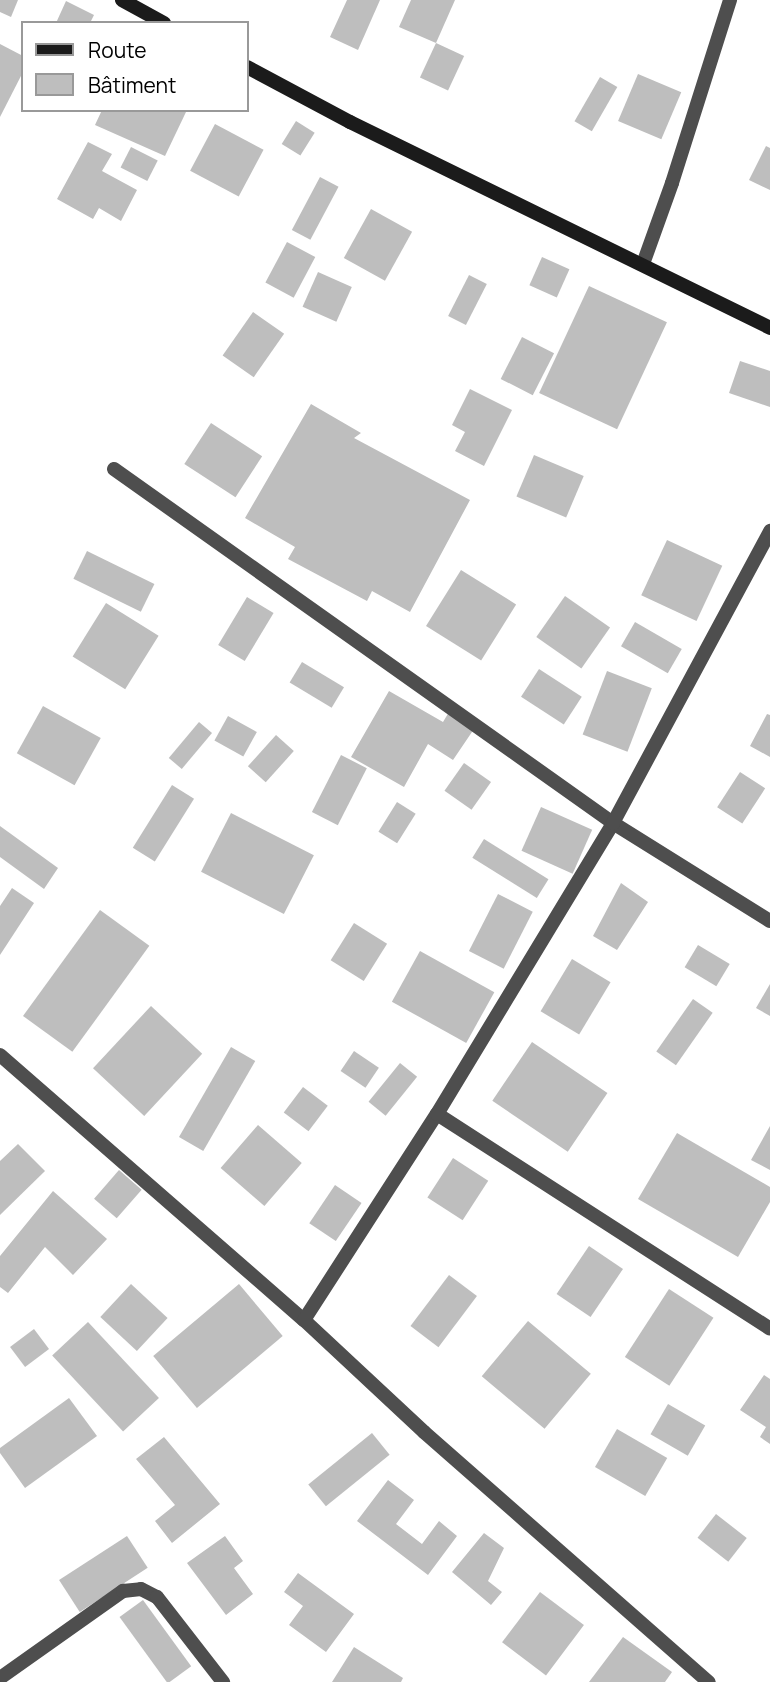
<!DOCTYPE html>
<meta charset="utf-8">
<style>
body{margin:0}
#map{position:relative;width:770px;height:1682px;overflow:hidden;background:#fff;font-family:Manrope,sans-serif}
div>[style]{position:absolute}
.building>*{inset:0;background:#bebebe;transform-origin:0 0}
.street>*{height:14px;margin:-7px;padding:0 7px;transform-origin:7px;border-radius:7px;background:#4e4e4e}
.secondary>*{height:14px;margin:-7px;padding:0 7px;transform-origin:7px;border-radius:7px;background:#1b1b1b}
span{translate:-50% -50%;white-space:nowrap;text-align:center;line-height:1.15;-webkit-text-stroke:7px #fff;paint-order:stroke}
.legend{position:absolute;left:21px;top:21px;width:228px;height:91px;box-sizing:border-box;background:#fff;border:2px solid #999;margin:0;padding:9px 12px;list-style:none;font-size:21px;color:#000}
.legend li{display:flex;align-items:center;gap:14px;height:35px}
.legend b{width:35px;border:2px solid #999}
</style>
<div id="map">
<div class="building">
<div style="clip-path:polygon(0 0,18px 0,11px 17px,0 12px)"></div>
<div style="clip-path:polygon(347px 0,380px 0,358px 50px,330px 37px)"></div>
<div style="clip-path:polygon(411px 0,455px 0,436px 43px,399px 27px)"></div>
<div style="clip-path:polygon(66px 1px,94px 15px,90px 23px,56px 23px)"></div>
<div style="left:436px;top:43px;width:31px;height:38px;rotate:25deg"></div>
<div style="clip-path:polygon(0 44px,23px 56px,23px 72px,0 117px)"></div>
<div style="left:638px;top:74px;width:47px;height:51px;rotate:23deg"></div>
<div style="left:600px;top:77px;width:20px;height:51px;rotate:30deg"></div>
<div style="clip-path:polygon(102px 110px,182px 110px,186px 112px,165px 156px,95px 125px)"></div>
<div style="left:296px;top:121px;width:22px;height:27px;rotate:32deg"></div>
<div style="left:215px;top:124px;width:55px;height:53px;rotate:28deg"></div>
<div style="clip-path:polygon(88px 142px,112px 154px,102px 171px,137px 190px,121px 221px,99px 208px,93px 219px,57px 199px)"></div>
<div style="clip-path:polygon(766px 146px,770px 148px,770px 190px,749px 180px)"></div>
<div style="left:131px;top:147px;width:30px;height:23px;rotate:27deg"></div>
<div style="left:320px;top:177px;width:21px;height:60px;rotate:28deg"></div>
<div style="left:371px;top:209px;width:47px;height:56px;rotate:29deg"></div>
<div style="left:287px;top:242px;width:32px;height:46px;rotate:28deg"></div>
<div style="left:542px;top:257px;width:30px;height:31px;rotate:24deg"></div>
<div style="left:318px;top:272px;width:37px;height:38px;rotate:24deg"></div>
<div style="left:469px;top:275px;width:20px;height:46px;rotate:27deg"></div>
<div style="left:589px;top:286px;width:86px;height:118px;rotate:25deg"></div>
<div style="left:253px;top:312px;width:38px;height:53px;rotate:35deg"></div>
<div style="left:522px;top:337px;width:36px;height:47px;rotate:27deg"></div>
<div style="clip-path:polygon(740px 361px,770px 371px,770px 407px,729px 393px)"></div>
<div style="clip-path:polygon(470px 389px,512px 410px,484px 466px,455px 451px,465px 432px,452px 425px)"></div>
<div style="clip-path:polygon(311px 404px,361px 433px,354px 438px,470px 500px,410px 612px,372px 591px,367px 601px,288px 559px,295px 547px,245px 518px)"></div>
<div style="left:211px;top:423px;width:61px;height:49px;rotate:33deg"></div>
<div style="left:534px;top:455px;width:54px;height:45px;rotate:23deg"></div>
<div style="left:667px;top:540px;width:61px;height:61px;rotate:25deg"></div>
<div style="left:87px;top:551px;width:75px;height:31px;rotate:26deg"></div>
<div style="left:461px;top:570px;width:65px;height:66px;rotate:32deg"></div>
<div style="left:565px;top:596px;width:55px;height:50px;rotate:35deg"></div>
<div style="left:247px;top:597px;width:31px;height:56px;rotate:31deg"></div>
<div style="left:106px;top:603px;width:62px;height:63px;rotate:32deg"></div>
<div style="left:635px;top:622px;width:54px;height:28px;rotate:30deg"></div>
<div style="left:302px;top:662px;width:49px;height:24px;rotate:31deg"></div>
<div style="left:539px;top:669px;width:51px;height:33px;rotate:33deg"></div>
<div style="left:607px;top:671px;width:48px;height:68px;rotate:21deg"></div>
<div style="clip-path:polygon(389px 691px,443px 722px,449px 712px,474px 729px,453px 760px,428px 744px,404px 787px,351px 757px)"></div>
<div style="left:43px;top:706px;width:66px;height:54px;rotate:29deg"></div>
<div style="clip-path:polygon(767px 714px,770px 715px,770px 757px,750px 746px)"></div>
<div style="left:228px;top:716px;width:33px;height:28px;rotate:29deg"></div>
<div style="left:199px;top:722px;width:17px;height:47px;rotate:40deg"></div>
<div style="left:276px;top:735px;width:24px;height:42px;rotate:42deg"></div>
<div style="left:341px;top:755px;width:29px;height:64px;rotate:27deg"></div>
<div style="left:464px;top:763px;width:33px;height:34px;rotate:35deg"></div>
<div style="left:740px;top:772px;width:30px;height:42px;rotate:33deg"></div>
<div style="left:172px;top:785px;width:26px;height:74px;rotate:32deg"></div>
<div style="left:397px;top:802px;width:22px;height:35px;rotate:32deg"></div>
<div style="left:541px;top:807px;width:56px;height:48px;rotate:24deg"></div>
<div style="left:231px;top:813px;width:93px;height:66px;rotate:27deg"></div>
<div style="clip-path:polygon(0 826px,58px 868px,44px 889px,0 857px)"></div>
<div style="left:484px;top:839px;width:76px;height:22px;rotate:32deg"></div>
<div style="clip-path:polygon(621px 883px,648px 902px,617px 950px,593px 936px)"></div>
<div style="clip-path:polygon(12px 888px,34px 903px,0 955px,0 906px)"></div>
<div style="left:498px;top:894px;width:39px;height:64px;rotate:27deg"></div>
<div style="left:100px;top:910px;width:61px;height:131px;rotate:36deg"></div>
<div style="left:354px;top:923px;width:39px;height:44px;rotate:32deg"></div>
<div style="left:698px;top:945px;width:37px;height:26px;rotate:31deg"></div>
<div style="left:420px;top:951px;width:85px;height:58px;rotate:29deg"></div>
<div style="left:572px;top:959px;width:45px;height:61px;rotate:31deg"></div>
<div style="clip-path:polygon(770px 984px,770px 1016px,756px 1008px)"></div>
<div style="left:693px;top:999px;width:24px;height:64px;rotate:35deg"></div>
<div style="left:151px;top:1006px;width:70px;height:85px;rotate:43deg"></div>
<div style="left:532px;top:1042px;width:91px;height:71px;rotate:34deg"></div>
<div style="left:231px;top:1047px;width:28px;height:104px;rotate:30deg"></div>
<div style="left:354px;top:1051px;width:30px;height:24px;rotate:34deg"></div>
<div style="left:400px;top:1063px;width:22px;height:50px;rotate:39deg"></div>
<div style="left:303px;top:1087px;width:31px;height:32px;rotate:37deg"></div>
<div style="left:258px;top:1125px;width:58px;height:57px;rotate:41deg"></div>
<div style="clip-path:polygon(770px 1126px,770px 1170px,751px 1160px)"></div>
<div style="clip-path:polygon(677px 1133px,770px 1187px,770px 1202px,738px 1257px,638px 1199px)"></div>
<div style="clip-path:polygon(18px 1144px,45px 1171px,0 1215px,0 1161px)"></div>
<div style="left:453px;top:1158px;width:42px;height:47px;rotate:33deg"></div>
<div style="left:119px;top:1170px;width:30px;height:38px;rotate:41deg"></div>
<div style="left:335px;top:1185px;width:32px;height:46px;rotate:34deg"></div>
<div style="clip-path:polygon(53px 1191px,107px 1239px,73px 1275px,45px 1247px,8px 1293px,0 1287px,0 1256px)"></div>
<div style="left:589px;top:1246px;width:41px;height:58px;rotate:34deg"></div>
<div style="left:449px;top:1275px;width:35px;height:64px;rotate:37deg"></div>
<div style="left:131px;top:1284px;width:50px;height:45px;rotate:43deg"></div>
<div style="left:239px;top:1284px;width:68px;height:112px;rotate:50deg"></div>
<div style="left:669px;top:1289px;width:53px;height:81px;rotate:33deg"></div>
<div style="left:528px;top:1321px;width:82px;height:72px;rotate:40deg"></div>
<div style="left:88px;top:1322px;width:104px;height:49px;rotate:47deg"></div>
<div style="left:34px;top:1329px;width:25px;height:30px;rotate:53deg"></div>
<div style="clip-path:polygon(764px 1375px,770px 1379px,770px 1444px,760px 1437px,766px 1427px,740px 1410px)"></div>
<div style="clip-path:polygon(69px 1398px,97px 1436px,25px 1488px,0 1453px,0 1448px)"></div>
<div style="left:668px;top:1404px;width:43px;height:35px;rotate:30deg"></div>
<div style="left:617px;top:1429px;width:58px;height:44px;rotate:30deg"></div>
<div style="left:372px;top:1433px;width:28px;height:82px;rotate:51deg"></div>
<div style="clip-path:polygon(164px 1437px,220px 1504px,172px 1543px,155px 1521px,175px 1505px,136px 1459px)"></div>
<div style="clip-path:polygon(388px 1480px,414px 1500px,396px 1524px,422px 1544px,439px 1521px,457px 1536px,428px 1575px,357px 1521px)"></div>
<div style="left:716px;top:1514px;width:39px;height:30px;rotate:38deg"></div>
<div style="clip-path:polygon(484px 1533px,504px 1548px,488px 1581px,502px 1592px,491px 1605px,452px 1572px)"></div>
<div style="left:127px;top:1536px;width:38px;height:81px;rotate:57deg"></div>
<div style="clip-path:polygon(225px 1536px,243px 1561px,234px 1568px,253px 1594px,226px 1615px,187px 1563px)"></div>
<div style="clip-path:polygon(298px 1573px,354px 1614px,326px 1652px,289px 1625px,303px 1606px,284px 1592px)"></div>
<div style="left:540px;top:1592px;width:55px;height:63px;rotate:37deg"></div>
<div style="left:143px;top:1600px;width:82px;height:29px;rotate:54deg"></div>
<div style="clip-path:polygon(623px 1637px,672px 1672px,665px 1682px,589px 1682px)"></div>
<div style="clip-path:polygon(354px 1647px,403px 1678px,401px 1682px,332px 1682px)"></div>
</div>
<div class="street">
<div style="left:643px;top:264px;width:86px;rotate:-70.3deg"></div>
<div style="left:672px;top:183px;width:192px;rotate:-72.4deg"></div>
<div style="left:114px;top:469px;width:612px;rotate:35.35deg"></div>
<div style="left:613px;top:823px;width:185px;rotate:32deg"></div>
<div style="left:0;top:1055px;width:403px;rotate:41.1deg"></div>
<div style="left:304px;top:1320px;width:164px;rotate:43deg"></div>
<div style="left:424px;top:1432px;width:379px;rotate:41.3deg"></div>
<div style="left:437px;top:1114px;width:396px;rotate:32.8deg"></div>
<div style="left:304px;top:1320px;width:245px;rotate:-57.2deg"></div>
<div style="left:437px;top:1114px;width:340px;rotate:-58.8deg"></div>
<div style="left:613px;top:823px;width:332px;rotate:-61.7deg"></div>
<div style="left:0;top:1678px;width:151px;rotate:-35.3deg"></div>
<div style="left:123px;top:1591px;width:18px;rotate:-6deg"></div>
<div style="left:141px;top:1589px;width:18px;rotate:27deg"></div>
<div style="left:157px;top:1597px;width:108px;rotate:52.2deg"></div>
</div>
<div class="secondary">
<div style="left:122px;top:0;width:48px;rotate:28.7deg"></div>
<div style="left:247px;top:67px;width:117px;rotate:28.1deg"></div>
<div style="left:350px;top:122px;width:468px;rotate:26.1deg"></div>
</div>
<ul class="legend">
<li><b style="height:9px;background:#1b1b1b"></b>Route</li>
<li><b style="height:19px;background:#bebebe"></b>Bâtiment</li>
</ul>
</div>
